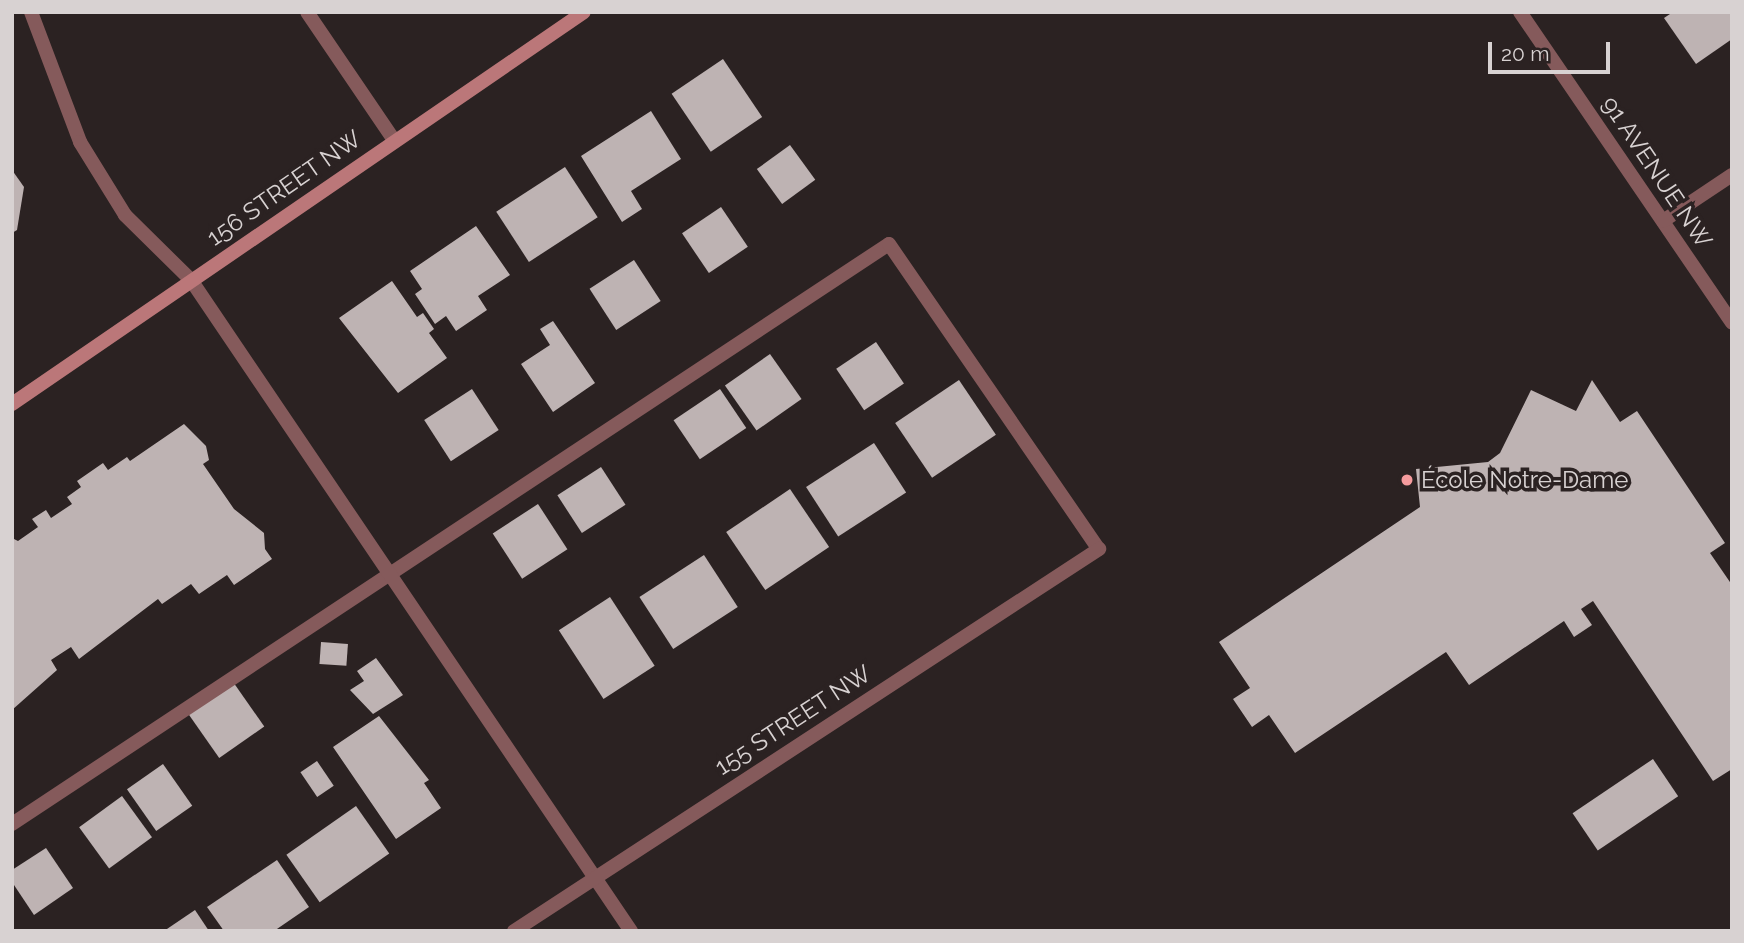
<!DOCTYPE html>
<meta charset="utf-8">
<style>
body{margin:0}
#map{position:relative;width:1744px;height:943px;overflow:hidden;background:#2b2222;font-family:Raleway,sans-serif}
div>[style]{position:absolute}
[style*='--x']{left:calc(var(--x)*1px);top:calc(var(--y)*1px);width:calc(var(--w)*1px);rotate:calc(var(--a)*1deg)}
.building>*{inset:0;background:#beb3b3;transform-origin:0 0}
.lane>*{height:14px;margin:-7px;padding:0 7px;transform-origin:7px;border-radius:7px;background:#855a5b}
.street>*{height:14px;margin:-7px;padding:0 7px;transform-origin:7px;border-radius:7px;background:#855a5b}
.secondary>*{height:14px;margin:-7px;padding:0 7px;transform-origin:7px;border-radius:7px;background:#bb7779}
.dots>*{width:19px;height:19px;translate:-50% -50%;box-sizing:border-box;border:4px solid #2b2222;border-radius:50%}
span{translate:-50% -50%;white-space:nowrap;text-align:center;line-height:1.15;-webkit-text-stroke:7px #2b2222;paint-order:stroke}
.street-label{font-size:24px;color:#d8d2d2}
.poi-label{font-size:24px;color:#d8d2d2}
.left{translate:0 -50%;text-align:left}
.frame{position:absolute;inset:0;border:14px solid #d8d2d2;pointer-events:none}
.scale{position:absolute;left:1488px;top:42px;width:122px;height:32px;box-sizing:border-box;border:4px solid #d8d2d2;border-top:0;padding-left:9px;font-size:21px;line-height:24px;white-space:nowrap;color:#d8d2d2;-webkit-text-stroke:5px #2b2222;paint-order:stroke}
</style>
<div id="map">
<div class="building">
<i style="clip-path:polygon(1673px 12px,1732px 12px,1732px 39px,1696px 64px,1664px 18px)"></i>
<i style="left:723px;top:59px;width:70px;height:62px;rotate:56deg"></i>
<i style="clip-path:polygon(651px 111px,681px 159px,631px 191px,642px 209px,622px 222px,581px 156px)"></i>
<i style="left:790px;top:145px;width:43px;height:41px;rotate:54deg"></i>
<i style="left:565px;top:167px;width:60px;height:82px;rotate:57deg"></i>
<i style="clip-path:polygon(12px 170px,24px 187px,17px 230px,12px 233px)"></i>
<i style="left:721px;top:207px;width:48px;height:47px;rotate:56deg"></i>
<i style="clip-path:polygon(476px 226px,510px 275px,478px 296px,487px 310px,456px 331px,446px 316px,435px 324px,415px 294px,422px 289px,410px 271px)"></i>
<i style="left:634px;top:260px;width:49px;height:53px;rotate:57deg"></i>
<i style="clip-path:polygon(392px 281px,417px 317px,423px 313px,434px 329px,429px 333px,447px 358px,398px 393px,339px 318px)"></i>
<i style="clip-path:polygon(553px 321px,595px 383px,553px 412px,521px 364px,550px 345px,540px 329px)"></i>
<i style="left:876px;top:342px;width:50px;height:48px;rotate:56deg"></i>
<i style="left:770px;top:354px;width:55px;height:55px;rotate:55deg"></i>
<i style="left:959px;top:380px;width:66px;height:77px;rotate:56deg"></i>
<i style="clip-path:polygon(1592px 380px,1620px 422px,1637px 411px,1725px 543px,1710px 553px,1732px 585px,1732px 769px,1713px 781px,1593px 601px,1581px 609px,1592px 625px,1574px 637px,1564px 621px,1469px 685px,1446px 652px,1295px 753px,1269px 715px,1252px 727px,1233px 699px,1250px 688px,1219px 642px,1420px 507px,1416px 469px,1488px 462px,1500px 453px,1531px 390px,1576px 411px)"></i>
<i style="left:472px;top:389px;width:49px;height:57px;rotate:57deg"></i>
<i style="left:720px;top:389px;width:47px;height:56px;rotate:56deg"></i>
<i style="clip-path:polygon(184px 424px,206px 446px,209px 460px,203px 464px,234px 509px,264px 533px,265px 549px,272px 559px,234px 585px,227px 575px,199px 594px,191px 584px,162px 604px,158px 599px,79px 659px,71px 647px,51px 660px,57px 670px,12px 710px,12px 538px,18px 541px,38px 527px,32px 519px,46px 510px,51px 518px,72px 504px,67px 497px,81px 487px,77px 481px,103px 463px,108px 470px,127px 457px,130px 461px)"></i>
<i style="left:874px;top:443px;width:59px;height:81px;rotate:57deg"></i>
<i style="left:601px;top:467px;width:45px;height:52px;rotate:57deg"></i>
<i style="left:790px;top:489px;width:70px;height:77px;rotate:56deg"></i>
<i style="left:538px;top:504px;width:54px;height:54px;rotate:57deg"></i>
<i style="left:704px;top:555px;width:62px;height:77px;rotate:57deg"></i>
<i style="left:610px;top:597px;width:82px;height:61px;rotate:57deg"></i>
<i style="left:321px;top:642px;width:27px;height:22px;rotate:4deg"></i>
<i style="clip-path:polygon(376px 658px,403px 695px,373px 714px,350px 690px,364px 681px,357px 671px)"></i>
<i style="left:231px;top:679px;width:58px;height:55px;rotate:55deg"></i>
<i style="clip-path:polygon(379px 716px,429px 780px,424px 783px,441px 808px,396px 839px,333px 747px)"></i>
<i style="left:1653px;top:759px;width:45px;height:97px;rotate:56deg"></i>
<i style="left:317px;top:761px;width:30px;height:20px;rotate:56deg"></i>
<i style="left:163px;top:764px;width:51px;height:44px;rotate:55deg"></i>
<i style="left:122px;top:796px;width:51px;height:53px;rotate:54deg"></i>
<i style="left:356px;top:806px;width:58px;height:85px;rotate:55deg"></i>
<i style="clip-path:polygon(46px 848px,73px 888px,34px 915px,12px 882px,12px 870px)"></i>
<i style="clip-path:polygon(277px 860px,309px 907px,274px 931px,224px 931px,207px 907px)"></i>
<i style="clip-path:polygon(195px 910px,209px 931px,164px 931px)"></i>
</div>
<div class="lane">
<i style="--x:307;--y:12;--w:155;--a:55.8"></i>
<i style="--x:12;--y:824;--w:1051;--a:-33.48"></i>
<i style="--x:889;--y:244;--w:370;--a:55.5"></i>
</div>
<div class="street">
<i style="--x:31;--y:12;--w:139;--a:69.3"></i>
<i style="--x:80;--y:142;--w:86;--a:58.3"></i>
<i style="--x:125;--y:215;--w:93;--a:44.6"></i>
<i style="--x:191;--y:280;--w:786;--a:55.95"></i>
<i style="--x:1520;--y:12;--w:376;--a:55.7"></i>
<i style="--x:1663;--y:221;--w:83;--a:-33.7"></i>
<i style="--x:514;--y:931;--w:699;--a:-33.14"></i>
</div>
<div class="secondary">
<i style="--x:12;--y:404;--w:693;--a:-34.42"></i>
</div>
<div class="dots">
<i style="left:1407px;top:480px;background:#f59b9d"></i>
</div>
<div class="street-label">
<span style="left:1657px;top:172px;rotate:56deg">91 AVENUE NW</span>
<span style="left:284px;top:188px;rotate:-35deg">156 STREET NW</span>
<span style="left:793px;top:720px;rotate:-33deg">155 STREET NW</span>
</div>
<div class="poi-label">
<span class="left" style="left:1421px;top:480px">École Notre-Dame</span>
</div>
<div class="frame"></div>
<div class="scale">20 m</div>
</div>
